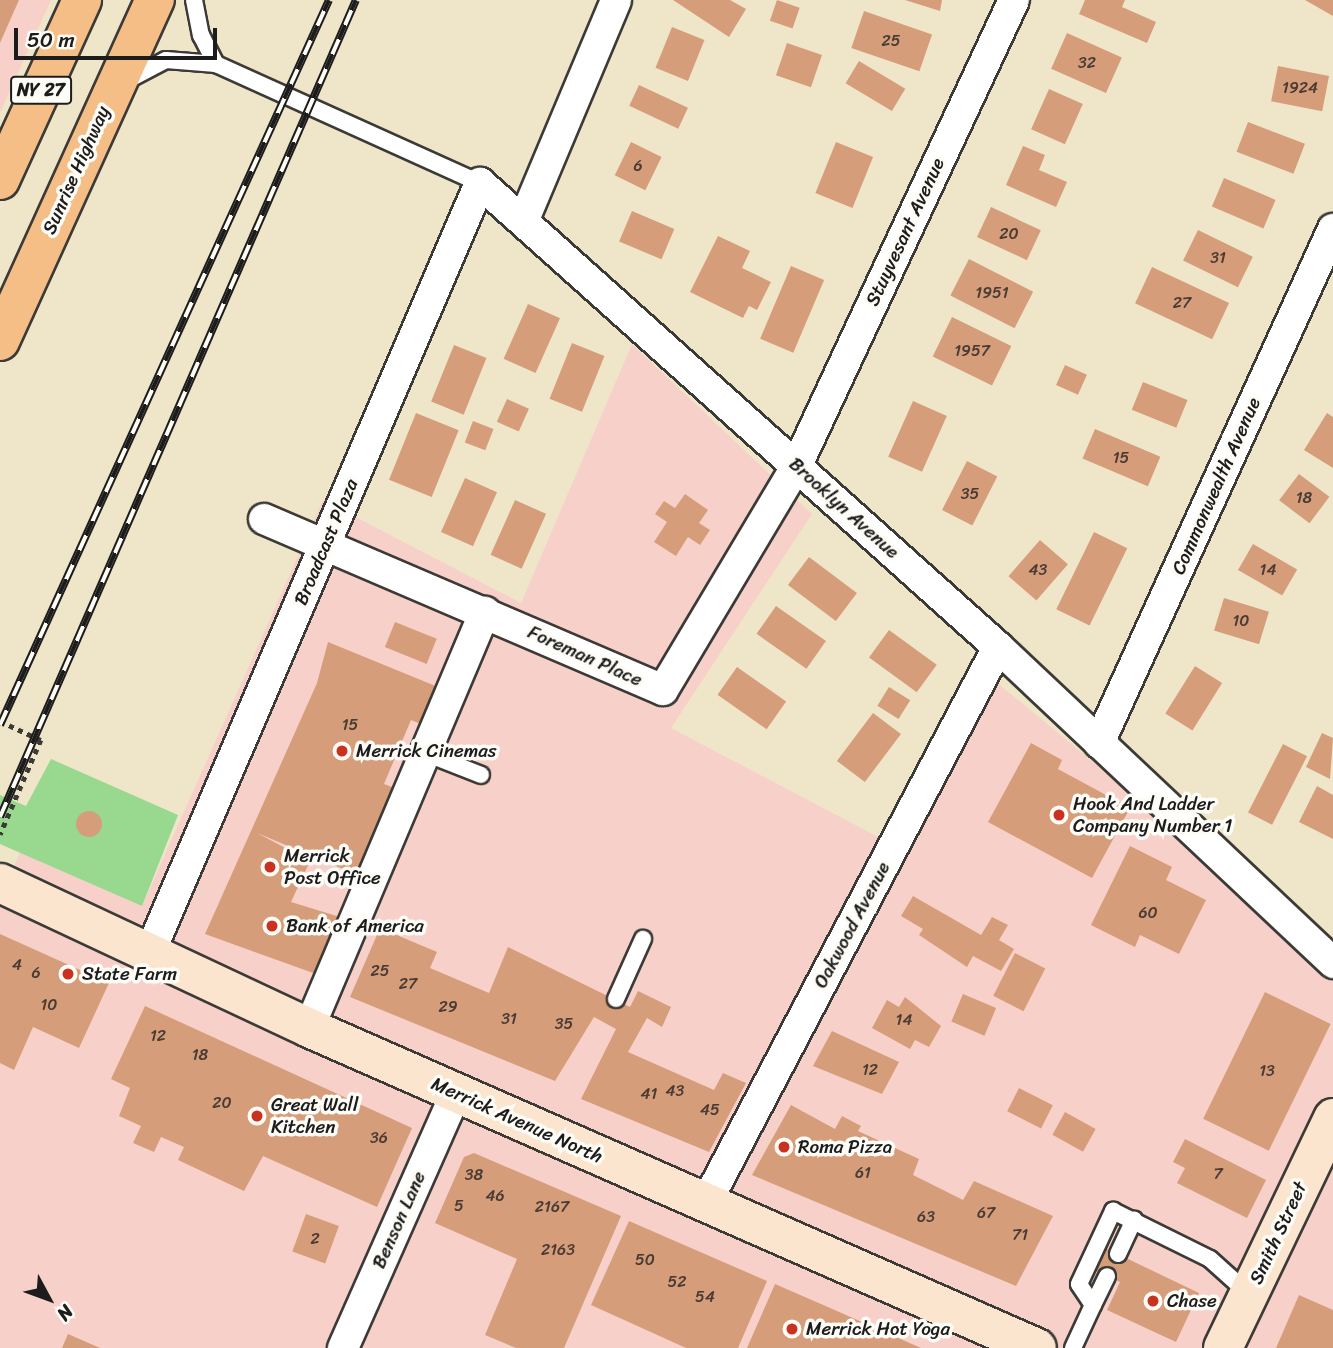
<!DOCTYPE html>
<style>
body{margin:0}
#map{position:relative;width:1333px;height:1348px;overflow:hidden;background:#efe6c9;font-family:Sriracha,sans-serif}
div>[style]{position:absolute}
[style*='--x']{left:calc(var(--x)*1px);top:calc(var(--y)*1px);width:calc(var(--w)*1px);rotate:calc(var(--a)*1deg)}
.built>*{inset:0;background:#f7d1c9}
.green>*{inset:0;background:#98d88f}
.building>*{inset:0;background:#d69d7a;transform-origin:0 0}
.round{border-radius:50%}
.path>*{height:4.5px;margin-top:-2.25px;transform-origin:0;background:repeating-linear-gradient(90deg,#3c3a36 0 5px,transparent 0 10px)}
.roads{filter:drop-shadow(2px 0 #3c3a36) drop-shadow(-2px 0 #3c3a36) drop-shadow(0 2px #3c3a36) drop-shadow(0 -2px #3c3a36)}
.lane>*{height:16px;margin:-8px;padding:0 8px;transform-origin:8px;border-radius:8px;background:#fff}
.street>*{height:30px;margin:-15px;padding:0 15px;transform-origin:15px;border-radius:15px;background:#fff}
.secondary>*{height:38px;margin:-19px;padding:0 19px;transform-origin:19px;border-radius:19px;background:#fbe5cf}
.highway>*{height:38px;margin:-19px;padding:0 19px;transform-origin:19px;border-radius:19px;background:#f6be87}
.rail>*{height:8px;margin-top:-4px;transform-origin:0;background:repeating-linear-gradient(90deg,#fdfcf7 0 16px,#1c1c1c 0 32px);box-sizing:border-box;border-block:2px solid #1c1c1c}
.dots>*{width:19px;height:19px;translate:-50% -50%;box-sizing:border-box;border:4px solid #fdfcf7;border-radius:50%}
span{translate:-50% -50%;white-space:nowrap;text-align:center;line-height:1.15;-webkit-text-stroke:7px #fdfcf7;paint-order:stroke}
.number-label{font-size:16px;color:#4a3c34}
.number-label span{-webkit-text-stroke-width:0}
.shield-label span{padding:2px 5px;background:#fdfcf7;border:2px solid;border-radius:5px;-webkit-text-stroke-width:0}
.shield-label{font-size:18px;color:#1c1c1c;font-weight:700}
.street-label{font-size:19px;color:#1c1c1c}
.poi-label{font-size:19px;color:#1c1c1c}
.left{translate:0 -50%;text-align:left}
.north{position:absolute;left:14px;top:1264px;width:70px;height:70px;-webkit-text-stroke:5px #fdfcf7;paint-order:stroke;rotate:131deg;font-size:19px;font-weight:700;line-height:28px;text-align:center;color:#1c1c1c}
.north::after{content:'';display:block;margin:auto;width:24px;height:32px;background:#1c1c1c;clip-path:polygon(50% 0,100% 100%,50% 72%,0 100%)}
.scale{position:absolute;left:14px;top:28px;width:203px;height:32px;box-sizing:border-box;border:4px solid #1c1c1c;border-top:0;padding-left:9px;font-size:21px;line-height:24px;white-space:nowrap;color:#1c1c1c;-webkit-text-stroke:5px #fdfcf7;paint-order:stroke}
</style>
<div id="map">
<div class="built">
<i style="clip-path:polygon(0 0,51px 0,0 113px)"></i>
<i style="clip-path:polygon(632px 344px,812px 514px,671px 728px,884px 840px,973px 663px,1333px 959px,1333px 1348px,0 1348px,0 899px,20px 852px,142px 906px,323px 500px,521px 603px)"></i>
</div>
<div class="green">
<i style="clip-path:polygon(51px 759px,178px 815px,142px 906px,0 844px,0 795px,26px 806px)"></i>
</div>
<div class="building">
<i style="clip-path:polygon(0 0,19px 0,0 43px)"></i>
<i style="clip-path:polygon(673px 0,730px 0,746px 9px,729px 37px)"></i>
<i style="left:777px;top:0;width:24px;height:22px;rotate:19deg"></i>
<i style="clip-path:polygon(905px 0,942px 0,940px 11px)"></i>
<i style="clip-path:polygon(1085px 0,1125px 0,1122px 7px,1156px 22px,1147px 43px,1079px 14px)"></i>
<i style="clip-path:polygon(1305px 0,1333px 0,1333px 16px)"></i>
<i style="left:864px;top:11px;width:72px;height:39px;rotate:19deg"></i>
<i style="left:672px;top:27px;width:35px;height:44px;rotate:22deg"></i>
<i style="left:1067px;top:33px;width:60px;height:39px;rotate:24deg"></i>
<i style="left:787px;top:43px;width:37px;height:34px;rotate:19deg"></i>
<i style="left:859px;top:61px;width:54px;height:26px;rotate:31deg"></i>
<i style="left:1278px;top:66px;width:52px;height:36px;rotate:11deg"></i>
<i style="left:639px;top:85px;width:54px;height:23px;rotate:25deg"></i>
<i style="left:1049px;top:89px;width:37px;height:44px;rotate:24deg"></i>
<i style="left:1248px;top:122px;width:61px;height:32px;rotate:21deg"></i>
<i style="left:631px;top:142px;width:34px;height:37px;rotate:26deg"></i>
<i style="left:836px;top:142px;width:40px;height:55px;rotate:22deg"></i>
<i style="clip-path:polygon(1023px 146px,1045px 155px,1039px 170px,1067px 182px,1056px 207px,1006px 185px)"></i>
<i style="left:1224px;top:178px;width:56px;height:31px;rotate:23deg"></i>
<i style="left:991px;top:207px;width:55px;height:33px;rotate:25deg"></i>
<i style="left:632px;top:211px;width:46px;height:33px;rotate:23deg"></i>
<i style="left:1198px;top:230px;width:61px;height:34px;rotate:26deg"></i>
<i style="clip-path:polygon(718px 236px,750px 251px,742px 268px,771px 282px,757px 310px,749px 306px,743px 318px,690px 292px)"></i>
<i style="left:969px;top:259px;width:72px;height:41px;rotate:27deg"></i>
<i style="left:791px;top:266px;width:36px;height:79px;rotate:23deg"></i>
<i style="left:1152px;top:267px;width:85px;height:40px;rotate:25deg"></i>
<i style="left:528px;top:304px;width:35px;height:60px;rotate:24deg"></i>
<i style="left:952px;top:317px;width:66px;height:44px;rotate:26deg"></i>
<i style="left:572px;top:343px;width:35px;height:60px;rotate:22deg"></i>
<i style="left:454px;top:345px;width:35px;height:61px;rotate:22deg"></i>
<i style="left:1065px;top:365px;width:24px;height:22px;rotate:24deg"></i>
<i style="left:1143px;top:382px;width:48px;height:30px;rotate:22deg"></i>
<i style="left:507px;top:399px;width:24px;height:25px;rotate:24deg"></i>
<i style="left:913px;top:401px;width:37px;height:61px;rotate:24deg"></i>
<i style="left:416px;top:413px;width:46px;height:72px;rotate:22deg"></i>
<i style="clip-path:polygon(1327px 413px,1333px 417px,1333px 468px,1304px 450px)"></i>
<i style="left:473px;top:421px;width:22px;height:23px;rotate:21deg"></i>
<i style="left:1095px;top:429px;width:71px;height:32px;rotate:23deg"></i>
<i style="left:967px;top:461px;width:34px;height:55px;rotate:27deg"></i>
<i style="left:1299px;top:474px;width:38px;height:33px;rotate:37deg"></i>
<i style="left:465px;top:478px;width:35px;height:59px;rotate:24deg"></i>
<i style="clip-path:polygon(685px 494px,708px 510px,699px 523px,710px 530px,700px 545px,688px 537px,676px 556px,654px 542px,667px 522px,655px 514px,664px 501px,675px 508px)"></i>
<i style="left:515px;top:500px;width:34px;height:60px;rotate:24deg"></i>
<i style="left:1094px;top:532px;width:37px;height:86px;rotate:26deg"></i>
<i style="left:1040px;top:540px;width:37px;height:48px;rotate:41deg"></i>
<i style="left:1253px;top:544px;width:51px;height:30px;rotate:30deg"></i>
<i style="left:809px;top:557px;width:60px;height:35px;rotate:37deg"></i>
<i style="left:1224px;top:598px;width:47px;height:34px;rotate:17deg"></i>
<i style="left:776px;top:606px;width:61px;height:34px;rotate:35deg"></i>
<i style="left:395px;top:622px;width:45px;height:27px;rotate:22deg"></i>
<i style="left:889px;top:630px;width:59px;height:34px;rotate:36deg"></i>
<i style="clip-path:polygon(328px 642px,438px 687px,423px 725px,411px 720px,384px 784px,395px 788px,360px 876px,257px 833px,310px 861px,291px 902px,340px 917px,316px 974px,205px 934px,317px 683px)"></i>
<i style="left:1195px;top:666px;width:32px;height:56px;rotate:32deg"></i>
<i style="left:737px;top:667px;width:60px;height:34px;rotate:35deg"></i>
<i style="left:889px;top:687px;width:25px;height:22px;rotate:32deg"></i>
<i style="left:873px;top:713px;width:35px;height:60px;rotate:37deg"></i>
<i style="clip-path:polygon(1322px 733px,1333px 738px,1330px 779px,1306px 767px)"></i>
<i style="clip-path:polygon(1031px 743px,1062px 760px,1058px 769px,1130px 808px,1092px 878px,988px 822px)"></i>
<i style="left:1283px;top:744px;width:27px;height:77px;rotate:27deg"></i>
<i style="clip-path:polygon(1317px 786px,1333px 795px,1333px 839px,1299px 822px)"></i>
<i class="round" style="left:76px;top:811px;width:26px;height:26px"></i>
<i style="clip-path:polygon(1130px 846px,1172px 867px,1166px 880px,1206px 900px,1179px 954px,1140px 935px,1135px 947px,1091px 925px)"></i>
<i style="clip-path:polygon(913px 896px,981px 935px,992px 917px,1008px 925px,999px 940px,1014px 949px,1001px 971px,973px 956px,967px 967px,919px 935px,923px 929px,901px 916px)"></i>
<i style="clip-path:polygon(380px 928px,437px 952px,430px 968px,489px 993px,508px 947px,630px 1007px,638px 991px,671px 1007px,662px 1027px,647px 1018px,628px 1052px,714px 1090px,723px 1073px,746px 1083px,709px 1152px,581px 1099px,616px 1029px,594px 1017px,555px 1081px,350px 997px)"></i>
<i style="clip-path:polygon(0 934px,109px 983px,79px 1048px,33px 1027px,14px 1070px,0 1063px)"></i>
<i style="left:1015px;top:953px;width:34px;height:48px;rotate:27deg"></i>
<i style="left:1265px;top:992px;width:73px;height:141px;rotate:26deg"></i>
<i style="left:963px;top:994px;width:36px;height:30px;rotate:23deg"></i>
<i style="clip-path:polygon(905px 997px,941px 1026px,929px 1047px,915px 1040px,910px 1049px,872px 1028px,887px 1000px,899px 1007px)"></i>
<i style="clip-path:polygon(145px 1006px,412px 1128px,377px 1207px,263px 1156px,244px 1191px,178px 1160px,184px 1147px,161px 1137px,154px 1152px,133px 1143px,141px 1126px,119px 1116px,130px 1088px,111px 1079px)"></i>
<i style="clip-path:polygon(832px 1031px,899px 1062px,882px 1094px,813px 1066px)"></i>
<i style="left:1019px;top:1088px;width:38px;height:26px;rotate:27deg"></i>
<i style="clip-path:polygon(791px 1105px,835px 1129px,842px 1116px,861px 1126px,858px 1131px,919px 1159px,913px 1175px,963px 1200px,974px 1181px,1053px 1216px,1016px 1286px,752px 1175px)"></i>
<i style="left:1065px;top:1112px;width:35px;height:26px;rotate:29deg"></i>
<i style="clip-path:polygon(1185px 1139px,1266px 1180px,1247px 1218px,1177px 1183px,1185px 1168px,1173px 1162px)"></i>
<i style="clip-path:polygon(474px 1153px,621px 1216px,564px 1348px,516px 1348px,485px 1335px,517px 1259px,435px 1223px,464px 1157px)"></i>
<i style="left:306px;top:1214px;width:35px;height:40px;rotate:20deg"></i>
<i style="clip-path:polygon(629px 1221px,767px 1281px,738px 1348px,686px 1348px,591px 1305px)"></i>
<i style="clip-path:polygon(1103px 1247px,1199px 1293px,1176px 1342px,1107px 1310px,1120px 1282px,1092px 1269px)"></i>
<i style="clip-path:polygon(775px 1284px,837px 1311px,921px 1348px,747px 1348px)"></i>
<i style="clip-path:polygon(1299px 1295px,1333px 1310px,1333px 1348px,1276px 1348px)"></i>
<i style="clip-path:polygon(68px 1334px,100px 1348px,62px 1348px)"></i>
</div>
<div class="path">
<i style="--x:0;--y:721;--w:45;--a:24.9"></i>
<i style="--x:41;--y:740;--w:103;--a:113.3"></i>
</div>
<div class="roads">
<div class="lane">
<i style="--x:194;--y:0;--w:36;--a:79"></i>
<i style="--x:201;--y:35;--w:33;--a:63"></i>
<i style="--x:128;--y:80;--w:43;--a:-27.8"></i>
<i style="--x:166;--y:60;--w:50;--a:4.6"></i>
<i style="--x:216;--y:64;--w:290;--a:24.3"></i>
<i style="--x:425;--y:753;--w:60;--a:21.4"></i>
<i style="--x:616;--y:999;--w:66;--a:-65.8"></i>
<i style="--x:1118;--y:1254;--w:38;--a:-65"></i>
<i style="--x:1093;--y:1305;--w:32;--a:-64"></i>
<i style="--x:1073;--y:1348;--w:47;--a:-65.1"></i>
<i style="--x:1093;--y:1305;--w:25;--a:-124"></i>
<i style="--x:1079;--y:1284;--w:81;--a:-65"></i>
<i style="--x:1113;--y:1211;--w:108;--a:26.3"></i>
<i style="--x:1210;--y:1259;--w:52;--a:41.9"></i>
</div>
<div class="street">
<i style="--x:525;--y:217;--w:235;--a:-67.2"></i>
<i style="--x:264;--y:519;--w:434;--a:23.2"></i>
<i style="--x:663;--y:690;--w:262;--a:-59.2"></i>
<i style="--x:797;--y:465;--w:513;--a:-64.98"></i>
<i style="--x:1099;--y:743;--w:565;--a:-65.52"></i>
<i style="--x:150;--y:952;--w:837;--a:-66.77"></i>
<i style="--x:480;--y:183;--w:695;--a:41.85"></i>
<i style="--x:998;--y:647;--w:461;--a:43.3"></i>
<i style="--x:309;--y:1028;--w:452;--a:-67.1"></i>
<i style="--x:706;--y:1203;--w:628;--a:-62.29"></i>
<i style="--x:343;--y:1348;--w:279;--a:-66.1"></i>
</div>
<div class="secondary">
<i style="--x:0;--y:883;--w:341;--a:25.1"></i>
<i style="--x:309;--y:1028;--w:795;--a:23.73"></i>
<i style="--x:1223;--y:1348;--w:255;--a:-64.4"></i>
</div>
<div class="highway">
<i style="--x:0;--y:180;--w:198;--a:-65.5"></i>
<i style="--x:0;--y:341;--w:375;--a:-65.6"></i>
</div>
</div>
<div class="rail">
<i style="--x:0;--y:725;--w:796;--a:-65.59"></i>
<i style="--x:0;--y:817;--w:891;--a:-66.46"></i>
</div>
<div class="dots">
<i style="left:342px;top:751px;background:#c8321e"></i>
<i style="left:1059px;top:815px;background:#c8321e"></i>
<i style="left:270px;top:867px;background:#c8321e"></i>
<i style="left:272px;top:926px;background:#c8321e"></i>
<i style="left:68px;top:974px;background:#c8321e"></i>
<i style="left:257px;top:1116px;background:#c8321e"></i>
<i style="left:784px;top:1147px;background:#c8321e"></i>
<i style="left:1153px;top:1301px;background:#c8321e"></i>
<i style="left:792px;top:1329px;background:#c8321e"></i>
</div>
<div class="number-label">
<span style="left:891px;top:41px">25</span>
<span style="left:1087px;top:63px">32</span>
<span style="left:1300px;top:88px">1924</span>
<span style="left:638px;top:166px">6</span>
<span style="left:1009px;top:234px">20</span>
<span style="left:1218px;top:258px">31</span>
<span style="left:992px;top:293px">1951</span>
<span style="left:1182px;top:303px">27</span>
<span style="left:972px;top:351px">1957</span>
<span style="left:1121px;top:458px">15</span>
<span style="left:970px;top:494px">35</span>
<span style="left:1304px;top:498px">18</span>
<span style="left:1038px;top:570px">43</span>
<span style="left:1268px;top:570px">14</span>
<span style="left:1241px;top:621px">10</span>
<span style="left:350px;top:725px">15</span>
<span style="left:1148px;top:913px">60</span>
<span style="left:17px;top:965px">4</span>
<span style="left:380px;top:971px">25</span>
<span style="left:36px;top:973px">6</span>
<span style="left:408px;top:984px">27</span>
<span style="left:49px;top:1005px">10</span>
<span style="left:448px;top:1007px">29</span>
<span style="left:509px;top:1019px">31</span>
<span style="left:904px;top:1020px">14</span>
<span style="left:564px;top:1024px">35</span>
<span style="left:158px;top:1036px">12</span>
<span style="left:200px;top:1055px">18</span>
<span style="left:870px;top:1070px">12</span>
<span style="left:1267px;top:1071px">13</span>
<span style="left:675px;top:1091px">43</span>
<span style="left:649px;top:1094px">41</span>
<span style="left:222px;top:1103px">20</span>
<span style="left:710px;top:1110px">45</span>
<span style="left:379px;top:1138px">36</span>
<span style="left:863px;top:1173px">61</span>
<span style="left:1218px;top:1174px">7</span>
<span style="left:474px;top:1175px">38</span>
<span style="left:495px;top:1196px">46</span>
<span style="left:459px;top:1206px">5</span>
<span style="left:552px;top:1207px">2167</span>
<span style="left:986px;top:1213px">67</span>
<span style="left:926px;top:1217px">63</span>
<span style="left:1020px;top:1235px">71</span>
<span style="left:315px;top:1239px">2</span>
<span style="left:558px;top:1250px">2163</span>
<span style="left:645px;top:1260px">50</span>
<span style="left:677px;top:1282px">52</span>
<span style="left:705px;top:1297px">54</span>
</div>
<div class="shield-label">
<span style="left:41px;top:90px">NY 27</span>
</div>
<div class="street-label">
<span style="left:76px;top:170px;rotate:-66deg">Sunrise Highway</span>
<span style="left:905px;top:232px;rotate:-65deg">Stuyvesant Avenue</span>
<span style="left:1216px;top:486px;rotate:-66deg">Commonwealth Avenue</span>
<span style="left:844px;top:508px;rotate:42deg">Brooklyn Avenue</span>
<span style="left:326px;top:542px;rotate:-67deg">Broadcast Plaza</span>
<span style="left:585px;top:656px;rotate:24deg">Foreman Place</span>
<span style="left:852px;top:925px;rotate:-62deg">Oakwood Avenue</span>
<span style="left:517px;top:1120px;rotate:24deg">Merrick Avenue North</span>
<span style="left:399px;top:1220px;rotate:-66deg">Benson Lane</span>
<span style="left:1278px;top:1233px;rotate:-65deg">Smith Street</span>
</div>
<div class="poi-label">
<span class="left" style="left:356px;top:751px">Merrick Cinemas</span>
<span class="left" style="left:1073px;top:815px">Hook And Ladder<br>Company Number 1</span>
<span class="left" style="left:284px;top:867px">Merrick<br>Post Office</span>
<span class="left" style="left:286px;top:926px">Bank of America</span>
<span class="left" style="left:82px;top:974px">State Farm</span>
<span class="left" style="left:271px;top:1116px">Great Wall<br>Kitchen</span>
<span class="left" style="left:798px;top:1147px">Roma Pizza</span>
<span class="left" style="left:1167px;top:1301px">Chase</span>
<span class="left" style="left:806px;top:1329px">Merrick Hot Yoga</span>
</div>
<div class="north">N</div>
<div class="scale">50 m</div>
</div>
